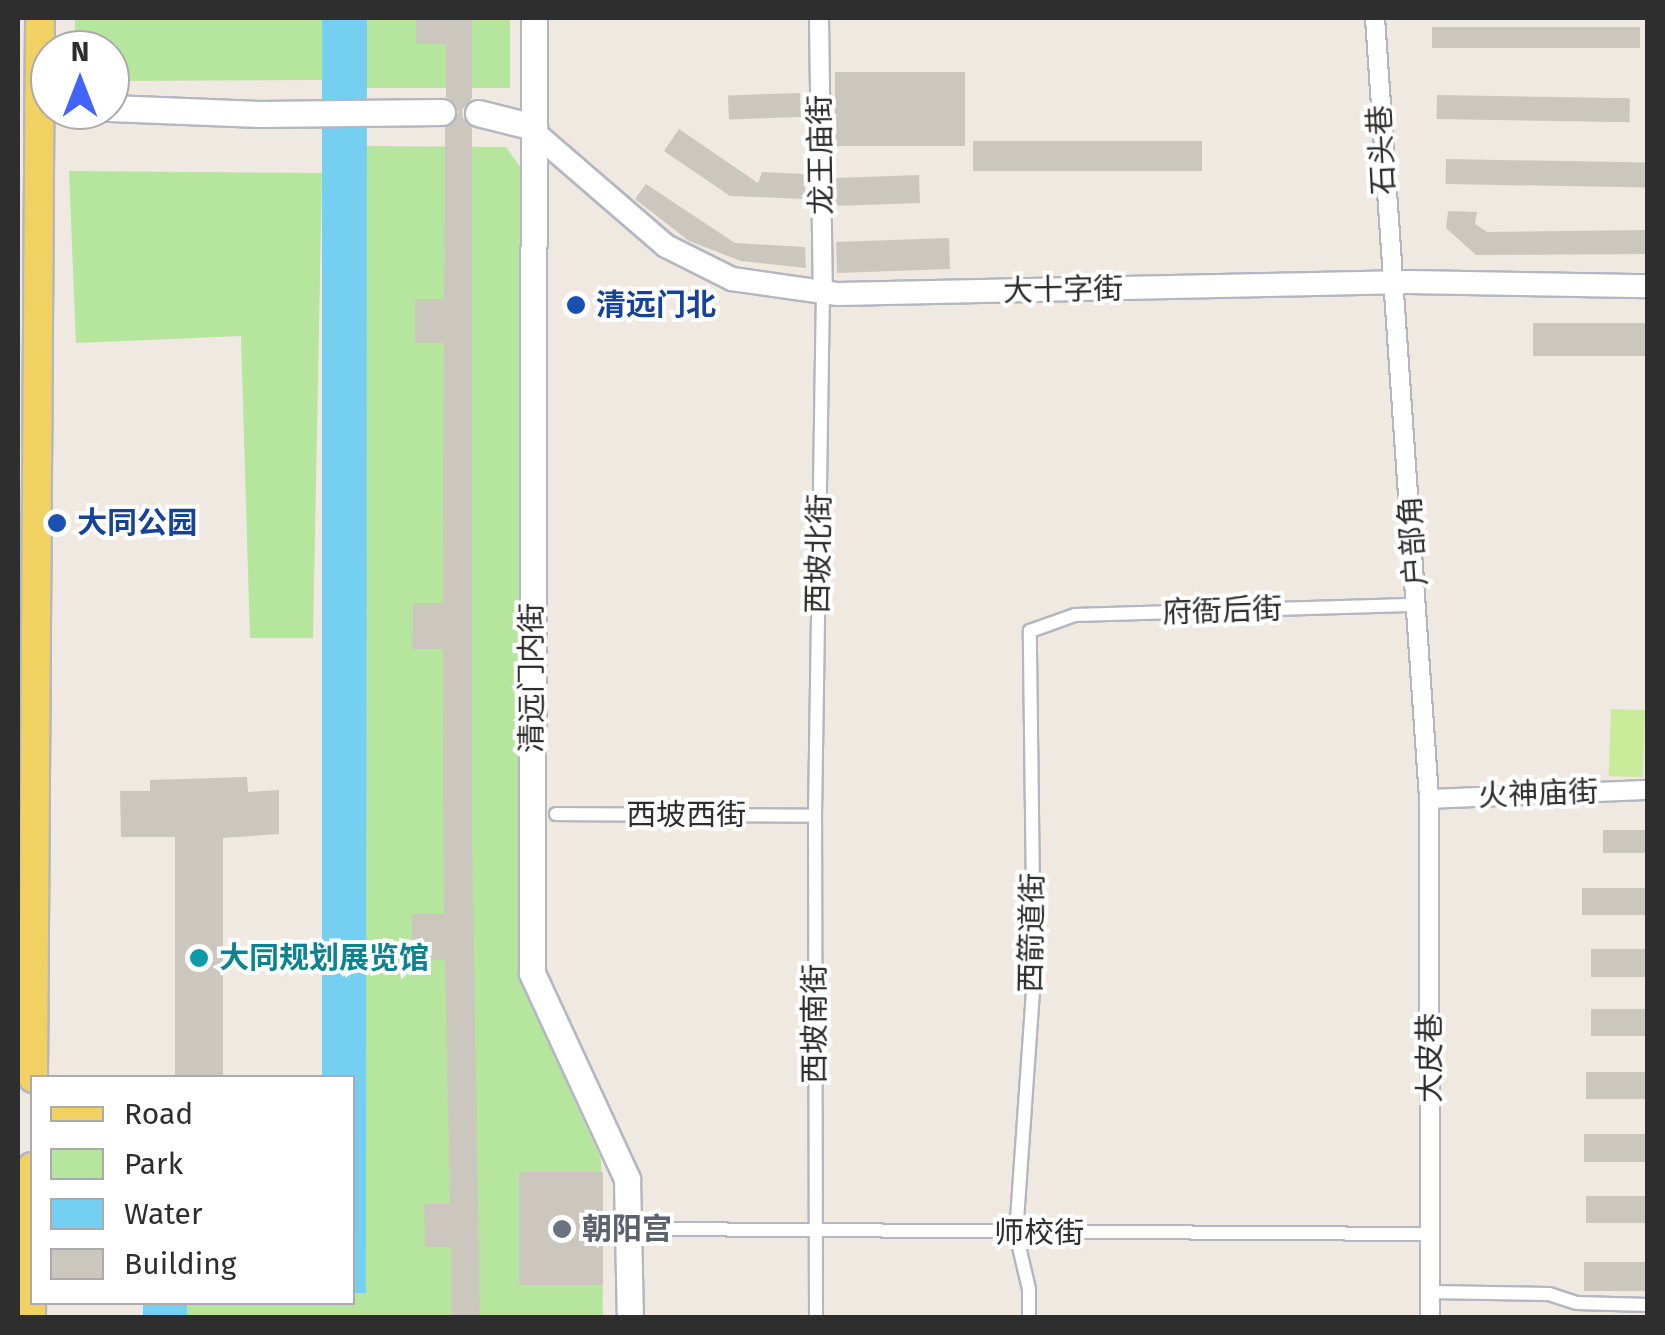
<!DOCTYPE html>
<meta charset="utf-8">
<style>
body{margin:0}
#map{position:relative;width:1665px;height:1335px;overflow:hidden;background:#efe9e1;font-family:"Fira Sans","Noto Sans SC",sans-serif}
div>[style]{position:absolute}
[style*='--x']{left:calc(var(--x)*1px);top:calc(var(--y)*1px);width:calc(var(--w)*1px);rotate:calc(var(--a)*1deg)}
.green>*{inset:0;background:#b6e59e;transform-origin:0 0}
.pitch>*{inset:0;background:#c9ec9a;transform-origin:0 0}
.water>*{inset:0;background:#75cff0;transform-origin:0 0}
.building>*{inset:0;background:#cbc7bf;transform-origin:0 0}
.roads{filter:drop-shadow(2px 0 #b4b7c1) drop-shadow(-2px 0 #b4b7c1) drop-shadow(0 2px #b4b7c1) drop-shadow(0 -2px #b4b7c1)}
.pedestrian>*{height:12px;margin:-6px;padding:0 6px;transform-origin:6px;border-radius:6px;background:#fff}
.minor>*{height:18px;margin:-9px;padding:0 9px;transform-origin:9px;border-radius:9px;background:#fff}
.tertiary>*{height:22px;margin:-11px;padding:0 11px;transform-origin:11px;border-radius:11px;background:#fff}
.secondary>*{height:25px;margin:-12.5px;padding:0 12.5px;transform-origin:12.5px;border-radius:12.5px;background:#fff}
.primary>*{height:28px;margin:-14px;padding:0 14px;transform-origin:14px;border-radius:14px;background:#f2d163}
.dots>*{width:28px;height:28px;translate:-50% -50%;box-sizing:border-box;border:5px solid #fff;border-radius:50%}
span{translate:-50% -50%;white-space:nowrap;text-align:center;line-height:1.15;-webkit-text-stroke:8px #fff;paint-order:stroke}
.street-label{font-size:30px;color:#2e2e2e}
.transit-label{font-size:30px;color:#164399;font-weight:700}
.left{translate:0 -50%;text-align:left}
.culture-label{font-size:30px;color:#0d838f;font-weight:700}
.worship-label{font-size:30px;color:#5b616d;font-weight:700}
.frame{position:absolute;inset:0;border:20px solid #2e2e2e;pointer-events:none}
.legend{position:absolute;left:30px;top:1075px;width:325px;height:230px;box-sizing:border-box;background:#fff;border:2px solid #ababab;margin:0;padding:12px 18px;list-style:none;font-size:30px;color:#2e2e2e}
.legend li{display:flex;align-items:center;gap:20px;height:50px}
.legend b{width:50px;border:2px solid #ababab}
.north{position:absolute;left:30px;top:30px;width:100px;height:100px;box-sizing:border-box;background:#fff;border:2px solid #ababab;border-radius:50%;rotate:0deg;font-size:28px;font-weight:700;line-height:40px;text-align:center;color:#2e2e2e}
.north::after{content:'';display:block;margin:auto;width:35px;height:45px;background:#4264fb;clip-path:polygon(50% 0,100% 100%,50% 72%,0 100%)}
</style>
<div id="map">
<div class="green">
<i style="clip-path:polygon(75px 18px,322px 18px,322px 80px,110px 81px,110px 50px,75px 50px)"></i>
<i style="left:365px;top:18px;width:145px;height:70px"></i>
<i style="clip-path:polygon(365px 146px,506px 147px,523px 171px,521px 982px,601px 1159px,603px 1317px,187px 1318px,187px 1303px,352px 1302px,353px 1293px,366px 1292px)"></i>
<i style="clip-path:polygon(69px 171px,322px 173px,313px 638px,250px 638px,241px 336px,76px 343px)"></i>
</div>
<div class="pitch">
<i style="left:1611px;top:709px;width:34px;height:67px;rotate:2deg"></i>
</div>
<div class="water">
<i style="clip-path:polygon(322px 18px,367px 18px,366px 1293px,353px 1293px,352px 1078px,322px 1077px)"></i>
<i style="left:143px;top:1303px;width:44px;height:14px"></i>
</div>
<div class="building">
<i style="clip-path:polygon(416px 18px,472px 18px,472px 98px,462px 110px,463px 118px,472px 128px,472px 832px,480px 1318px,451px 1318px,451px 1247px,425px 1247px,424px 1204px,450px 1204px,445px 960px,412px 960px,412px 914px,444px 914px,443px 649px,412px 649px,413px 603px,443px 603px,444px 343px,415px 343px,415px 299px,444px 299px,445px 128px,458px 113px,455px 103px,446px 97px,446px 44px,416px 44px)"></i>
<i style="left:1640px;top:27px;width:21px;height:208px;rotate:90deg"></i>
<i style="left:965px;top:72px;width:74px;height:130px;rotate:90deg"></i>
<i style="left:800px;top:93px;width:24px;height:72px;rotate:88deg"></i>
<i style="left:1437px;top:95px;width:193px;height:24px;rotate:1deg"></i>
<i style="clip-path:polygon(679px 129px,758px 183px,762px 172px,804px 174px,806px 199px,730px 196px,664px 151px)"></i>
<i style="left:1202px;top:141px;width:30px;height:229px;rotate:90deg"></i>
<i style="left:1446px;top:159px;width:202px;height:25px;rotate:1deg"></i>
<i style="left:919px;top:175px;width:28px;height:84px;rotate:88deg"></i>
<i style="clip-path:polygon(646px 184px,735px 243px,805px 247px,806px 268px,741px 261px,689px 241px,635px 199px)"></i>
<i style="clip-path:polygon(1448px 211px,1477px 212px,1475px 224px,1487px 232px,1648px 230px,1648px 254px,1476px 255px,1446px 228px)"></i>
<i style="left:949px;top:238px;width:31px;height:113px;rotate:88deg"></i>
<i style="left:1533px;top:323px;width:115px;height:33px"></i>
<i style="clip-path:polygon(247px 777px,248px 792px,279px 790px,279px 834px,223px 838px,223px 1078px,175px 1078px,175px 837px,121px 837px,120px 791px,150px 791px,150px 780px)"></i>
<i style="left:1648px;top:830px;width:23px;height:45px;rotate:90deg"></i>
<i style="left:1648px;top:888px;width:27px;height:66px;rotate:90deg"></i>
<i style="left:1648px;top:949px;width:28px;height:57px;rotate:90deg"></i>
<i style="left:1648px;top:1009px;width:27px;height:57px;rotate:90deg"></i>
<i style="left:1648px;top:1072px;width:27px;height:62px;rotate:90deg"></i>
<i style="left:1648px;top:1134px;width:28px;height:64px;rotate:90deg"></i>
<i style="left:519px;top:1172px;width:84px;height:113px"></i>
<i style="left:1648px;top:1196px;width:27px;height:62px;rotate:90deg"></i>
<i style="left:1648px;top:1262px;width:29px;height:64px;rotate:90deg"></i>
</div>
<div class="roads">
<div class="pedestrian">
<i style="--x:556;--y:814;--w:259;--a:0.4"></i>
<i style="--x:648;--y:1229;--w:783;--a:0.37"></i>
<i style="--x:1431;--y:1292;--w:118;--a:1"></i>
<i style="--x:1549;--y:1294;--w:29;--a:18"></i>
<i style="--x:1577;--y:1303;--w:71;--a:1.6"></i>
<i style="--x:816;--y:1318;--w:502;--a:-90.11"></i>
<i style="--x:815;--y:816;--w:524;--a:-89.13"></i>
<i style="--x:1029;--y:1318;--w:29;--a:-90"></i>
<i style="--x:1029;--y:1289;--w:57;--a:-103.3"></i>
<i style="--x:1016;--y:1234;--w:258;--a:-86"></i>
<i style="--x:1034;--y:977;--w:346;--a:-90.7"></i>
<i style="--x:1030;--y:631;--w:48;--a:-19.6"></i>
<i style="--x:1075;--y:615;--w:342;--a:-1.7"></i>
</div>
<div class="minor">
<i style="--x:819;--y:18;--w:274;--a:89.2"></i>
<i style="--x:1375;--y:18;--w:783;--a:86.04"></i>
<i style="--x:1429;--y:799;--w:519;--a:89.89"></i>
<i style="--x:1429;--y:799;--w:219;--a:-2.4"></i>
</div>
<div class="tertiary">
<i style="--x:534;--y:127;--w:6;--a:81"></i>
<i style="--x:535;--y:133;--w:173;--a:40.8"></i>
<i style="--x:666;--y:246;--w:74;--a:26.6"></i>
<i style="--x:732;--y:279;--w:107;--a:8.1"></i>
<i style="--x:838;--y:294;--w:571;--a:-1.2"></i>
<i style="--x:1409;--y:282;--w:239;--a:1"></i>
</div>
<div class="secondary">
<i style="--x:534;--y:18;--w:955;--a:90.12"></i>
<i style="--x:532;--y:973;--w:227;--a:65.2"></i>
<i style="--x:627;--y:1179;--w:139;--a:88.8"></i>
<i style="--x:110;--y:108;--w:149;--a:2.3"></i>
<i style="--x:259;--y:114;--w:183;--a:-0.6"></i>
<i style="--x:478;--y:113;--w:58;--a:14"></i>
</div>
<div class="primary">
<i style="--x:33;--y:1078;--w:1060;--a:-89.62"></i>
<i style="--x:31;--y:1318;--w:151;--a:-89.6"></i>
</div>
</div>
<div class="dots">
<i style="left:576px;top:305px;background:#1a4fb4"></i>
<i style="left:57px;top:523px;background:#1a4fb4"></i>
<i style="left:199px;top:958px;background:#0f9aa8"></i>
<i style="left:562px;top:1229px;background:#6b7280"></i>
</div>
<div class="street-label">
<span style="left:1382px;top:150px;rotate:-93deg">石头巷</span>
<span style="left:821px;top:155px;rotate:-91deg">龙王庙街</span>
<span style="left:1063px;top:290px;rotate:-1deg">大十字街</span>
<span style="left:1413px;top:541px;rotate:-94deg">户部角</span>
<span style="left:819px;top:554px;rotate:-89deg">西坡北街</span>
<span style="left:1222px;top:611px;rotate:-2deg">府衙后街</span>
<span style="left:532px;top:678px;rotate:-90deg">清远门内街</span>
<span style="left:1538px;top:794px;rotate:-2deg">火神庙街</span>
<span style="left:686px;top:815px">西坡西街</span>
<span style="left:1032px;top:933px;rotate:-89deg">西箭道街</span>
<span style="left:815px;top:1024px;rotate:-90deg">西坡南街</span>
<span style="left:1430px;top:1058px;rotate:-90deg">大皮巷</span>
<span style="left:1039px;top:1233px">师校街</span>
</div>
<div class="transit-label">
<span class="left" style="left:596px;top:305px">清远门北</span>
<span class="left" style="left:77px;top:523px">大同公园</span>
</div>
<div class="culture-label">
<span class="left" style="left:219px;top:958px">大同规划展览馆</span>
</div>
<div class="worship-label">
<span class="left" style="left:582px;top:1229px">朝阳宫</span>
</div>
<div class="frame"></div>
<ul class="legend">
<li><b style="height:12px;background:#f2d163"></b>Road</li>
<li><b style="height:28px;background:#b6e59e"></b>Park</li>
<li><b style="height:28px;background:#75cff0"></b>Water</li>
<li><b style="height:28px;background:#cbc7bf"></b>Building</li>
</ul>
<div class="north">N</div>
</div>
